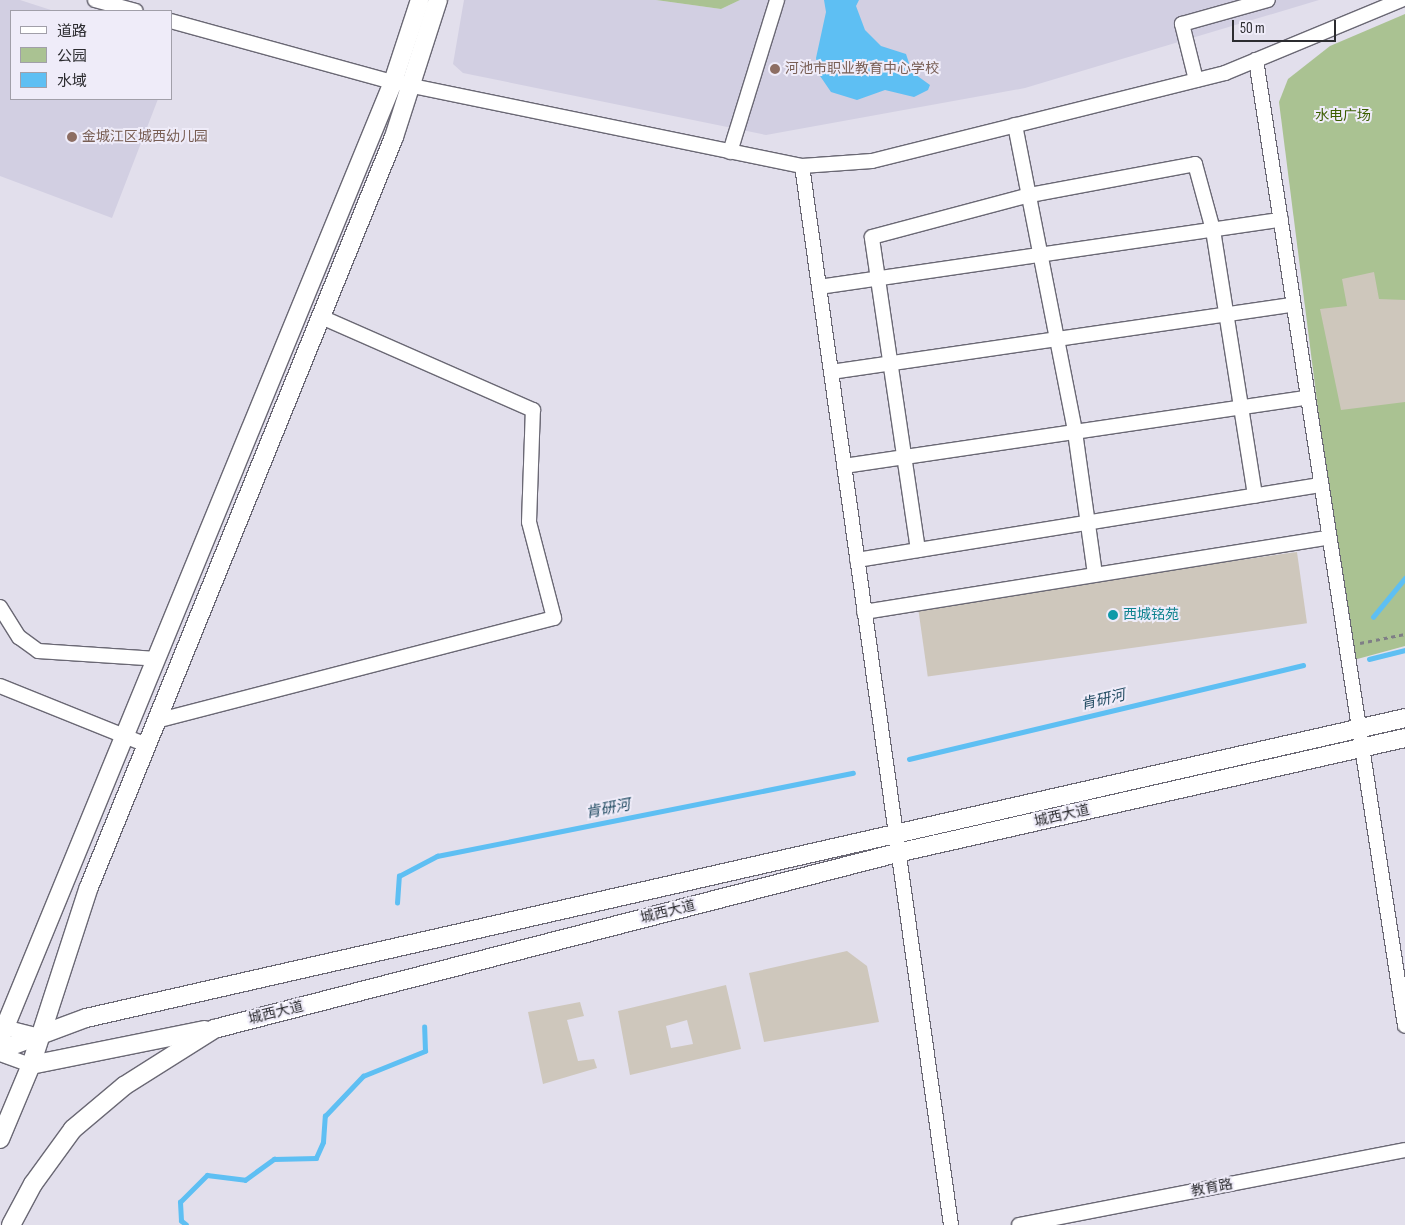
<!DOCTYPE html>
<meta charset="utf-8">
<style>
body{margin:0}
#map{position:relative;width:1405px;height:1225px;overflow:hidden;background:#e2dfec;font-family:"Sofia Sans Condensed","Noto Sans SC",sans-serif}
div>[style]{position:absolute}
[style*='--x']{left:calc(var(--x)*1px);top:calc(var(--y)*1px);width:calc(var(--w)*1px);rotate:calc(var(--a)*1deg)}
.built>*{inset:0;background:#d2cfe2}
.green>*{inset:0;background:#aac292}
.water>*{inset:0;background:#5ebff3}
.stream>*{height:4.5px;margin:-2.25px;padding:0 2.25px;transform-origin:2.25px;border-radius:2.25px;background:#5ebff3}
.building>*{inset:0;background:#cec7bc;transform-origin:0 0}
.path>*{height:2.5px;margin-top:-1.25px;transform-origin:0;background:repeating-linear-gradient(90deg,#7f7e86 0 4px,transparent 0 8px)}
.roads{filter:drop-shadow(1px 0 #6a6874) drop-shadow(-1px 0 #6a6874) drop-shadow(0 1px #6a6874) drop-shadow(0 -1px #6a6874)}
.minor>*{height:14px;margin:-7px;padding:0 7px;transform-origin:7px;border-radius:7px;background:#fff}
.major>*{height:18px;margin:-9px;padding:0 9px;transform-origin:9px;border-radius:9px;background:#fff}
.dots>*{width:14px;height:14px;translate:-50% -50%;box-sizing:border-box;border:2px solid #efecf9;border-radius:50%}
span{translate:-50% -50%;white-space:nowrap;text-align:center;line-height:1.15;-webkit-text-stroke:4px #efecf9;paint-order:stroke}
.education-label{font-size:14px;color:#785e54}
.left{translate:0 -50%;text-align:left}
.park-label{font-size:14px;color:#3b5d00}
.culture-label{font-size:14px;color:#0d838f}
.street-label{font-size:14px;color:#2c2c30}
.water-label{font-size:15px;color:#224b62;font-style:italic}
.legend{position:absolute;left:10px;top:10px;width:162px;height:90px;box-sizing:border-box;background:#efecf9;border:1px solid #a19fa9;margin:0;padding:6px 9px;list-style:none;font-size:15px;color:#2c2c30}
.legend li{display:flex;align-items:center;gap:10px;height:25px}
.legend b{width:25px;border:1px solid #a19fa9}
.scale{position:absolute;left:1232px;top:20px;width:104px;height:22px;box-sizing:border-box;border:2px solid #2c2c30;border-top:0;padding-left:6px;font-size:15px;line-height:18px;white-space:nowrap;color:#2c2c30;-webkit-text-stroke:4px #efecf9;paint-order:stroke}
</style>
<div id="map">
<div class="built">
<i style="clip-path:polygon(0 0,20px 0,54px 11px,11px 11px,11px 99px,158px 99px,112px 218px,0 176px)"></i>
<i style="clip-path:polygon(464px 0,656px 0,721px 9px,740px 0,1319px 0,1025px 88px,766px 135px,463px 73px,453px 64px)"></i>
</div>
<div class="green">
<i style="clip-path:polygon(656px 0,740px 0,721px 9px)"></i>
<i style="clip-path:polygon(1405px 14px,1405px 646px,1350px 661px,1279px 102px,1288px 79px,1330px 46px)"></i>
</div>
<div class="water">
<i style="clip-path:polygon(824px 0,859px 0,856px 6px,865px 30px,881px 46px,906px 54px,912px 72px,930px 85px,928px 90px,914px 97px,885px 90px,857px 100px,831px 92px,818px 73px,816px 58px,826px 12px)"></i>
</div>
<div class="stream">
<i style="--x:1373;--y:617;--w:50;--a:-50.6"></i>
<i style="--x:1369;--y:659;--w:37;--a:-14"></i>
<i style="--x:909;--y:759;--w:405;--a:-13.4"></i>
<i style="--x:397;--y:903;--w:27;--a:-86"></i>
<i style="--x:399;--y:876;--w:43;--a:-27.8"></i>
<i style="--x:437;--y:856;--w:424;--a:-11.3"></i>
<i style="--x:186;--y:1225;--w:6;--a:-141"></i>
<i style="--x:181;--y:1221;--w:19;--a:-93"></i>
<i style="--x:180;--y:1202;--w:38;--a:-45"></i>
<i style="--x:207;--y:1175;--w:38;--a:7"></i>
<i style="--x:245;--y:1180;--w:36;--a:-36"></i>
<i style="--x:274;--y:1159;--w:42;--a:-1.4"></i>
<i style="--x:316;--y:1158;--w:17;--a:-66"></i>
<i style="--x:323;--y:1142;--w:26;--a:-86"></i>
<i style="--x:325;--y:1116;--w:55;--a:-46.5"></i>
<i style="--x:363;--y:1076;--w:67;--a:-22"></i>
<i style="--x:425;--y:1051;--w:24;--a:-92"></i>
</div>
<div class="building">
<i style="clip-path:polygon(1374px 272px,1379px 299px,1405px 300px,1405px 402px,1341px 410px,1320px 309px,1347px 306px,1342px 279px)"></i>
<i style="left:1297px;top:552px;width:72px;height:383px;rotate:82deg"></i>
<i style="clip-path:polygon(847px 951px,867px 966px,879px 1022px,764px 1042px,749px 973px)"></i>
<i style="clip-path:polygon(evenodd,726px 985px,741px 1049px,630px 1075px,618px 1011px,726px 985px,687px 1020px,693px 1044px,671px 1048px,666px 1026px,687px 1020px)"></i>
<i style="clip-path:polygon(580px 1002px,584px 1016px,567px 1020px,578px 1061px,594px 1059px,597px 1068px,543px 1084px,528px 1012px)"></i>
</div>
<div class="path">
<i style="--x:1360;--y:643;--w:46;--a:-11.3"></i>
</div>
<div class="roads">
<div class="minor">
<i style="--x:95;--y:0;--w:42;--a:15"></i>
<i style="--x:171;--y:21;--w:230;--a:15.4"></i>
<i style="--x:393;--y:82;--w:418;--a:11.6"></i>
<i style="--x:802;--y:166;--w:70;--a:-4.1"></i>
<i style="--x:872;--y:161;--w:364;--a:-14"></i>
<i style="--x:1225;--y:73;--w:191;--a:-22.5"></i>
<i style="--x:1256;--y:60;--w:977;--a:81.23"></i>
<i style="--x:1196;--y:80;--w:58;--a:-104"></i>
<i style="--x:1182;--y:24;--w:89;--a:-15.6"></i>
<i style="--x:1015;--y:125;--w:313;--a:78.9"></i>
<i style="--x:1075;--y:432;--w:144;--a:82"></i>
<i style="--x:730;--y:152;--w:159;--a:-72.8"></i>
<i style="--x:802;--y:166;--w:1069;--a:81.99"></i>
<i style="--x:819;--y:287;--w:467;--a:-8.3"></i>
<i style="--x:831;--y:372;--w:467;--a:-8.3"></i>
<i style="--x:844;--y:466;--w:468;--a:-8.4"></i>
<i style="--x:918;--y:550;--w:316;--a:-98.4"></i>
<i style="--x:872;--y:237;--w:163;--a:-14.9"></i>
<i style="--x:1030;--y:195;--w:168;--a:-10.6"></i>
<i style="--x:1195;--y:164;--w:68;--a:74.7"></i>
<i style="--x:1213;--y:230;--w:269;--a:81"></i>
<i style="--x:857;--y:560;--w:469;--a:-9.2"></i>
<i style="--x:0;--y:607;--w:36;--a:58"></i>
<i style="--x:19;--y:637;--w:24;--a:36"></i>
<i style="--x:38;--y:651;--w:119;--a:3.8"></i>
<i style="--x:864;--y:612;--w:470;--a:-9.1"></i>
<i style="--x:0;--y:686;--w:158;--a:21.9"></i>
<i style="--x:156;--y:721;--w:411;--a:-14.5"></i>
<i style="--x:554;--y:618;--w:99;--a:-104.6"></i>
<i style="--x:529;--y:522;--w:112;--a:-88"></i>
<i style="--x:533;--y:410;--w:232;--a:-156.3"></i>
<i style="--x:0;--y:1026;--w:41;--a:14"></i>
<i style="--x:0;--y:1054;--w:33;--a:20"></i>
<i style="--x:1019;--y:1225;--w:393;--a:-11"></i>
</div>
<div class="major">
<i style="--x:0;--y:1039;--w:1035;--a:-67.67"></i>
<i style="--x:393;--y:82;--w:86;--a:-71.8"></i>
<i style="--x:0;--y:1050;--w:92;--a:-20.4"></i>
<i style="--x:86;--y:1018;--w:1353;--a:-12.81"></i>
<i style="--x:31;--y:1065;--w:187;--a:-72"></i>
<i style="--x:89;--y:887;--w:810;--a:-67.87"></i>
<i style="--x:394;--y:137;--w:144;--a:-72.2"></i>
<i style="--x:0;--y:1139;--w:80;--a:-67.3"></i>
<i style="--x:31;--y:1065;--w:177;--a:-11.4"></i>
<i style="--x:11;--y:1225;--w:47;--a:-61.8"></i>
<i style="--x:33;--y:1184;--w:68;--a:-54"></i>
<i style="--x:73;--y:1129;--w:67;--a:-40.1"></i>
<i style="--x:124;--y:1086;--w:107;--a:-32.3"></i>
<i style="--x:214;--y:1029;--w:705;--a:-14.45"></i>
<i style="--x:897;--y:853;--w:521;--a:-12.76"></i>
</div>
</div>
<div class="dots">
<i style="left:775px;top:69px;background:#8d6e63"></i>
<i style="left:72px;top:137px;background:#8d6e63"></i>
<i style="left:1113px;top:615px;background:#0f9aa8"></i>
</div>
<div class="education-label">
<span class="left" style="left:785px;top:69px">河池市职业教育中心学校</span>
<span class="left" style="left:82px;top:137px">金城江区城西幼儿园</span>
</div>
<div class="park-label">
<span style="left:1343px;top:116px">水电广场</span>
</div>
<div class="culture-label">
<span class="left" style="left:1123px;top:615px">西城铭苑</span>
</div>
<div class="street-label">
<span style="left:1062px;top:816px;rotate:-13deg">城西大道</span>
<span style="left:668px;top:912px;rotate:-14deg">城西大道</span>
<span style="left:276px;top:1013px;rotate:-14deg">城西大道</span>
<span style="left:1212px;top:1188px;rotate:-11deg">教育路</span>
</div>
<div class="water-label">
<span style="left:1103px;top:700px;rotate:-13deg">肯研河</span>
<span style="left:608px;top:809px;rotate:-11deg">肯研河</span>
</div>
<ul class="legend">
<li><b style="height:6px;background:#fff"></b>道路</li>
<li><b style="height:14px;background:#aac292"></b>公园</li>
<li><b style="height:14px;background:#5ebff3"></b>水域</li>
</ul>
<div class="scale">50 m</div>
</div>
